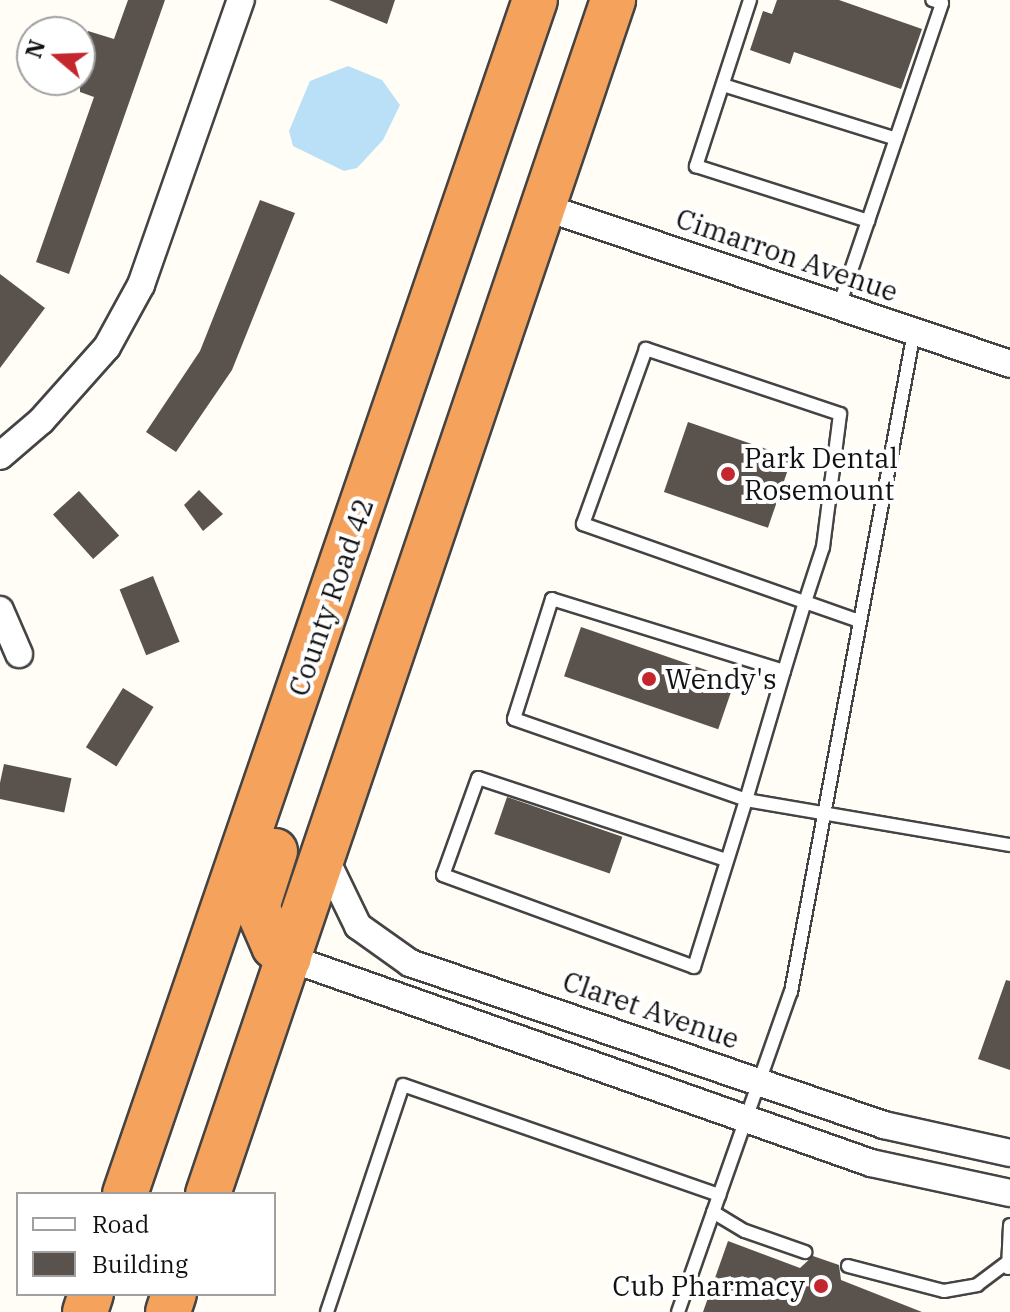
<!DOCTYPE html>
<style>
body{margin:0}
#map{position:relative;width:1010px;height:1312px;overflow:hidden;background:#fffdf5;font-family:"IBM Plex Serif",serif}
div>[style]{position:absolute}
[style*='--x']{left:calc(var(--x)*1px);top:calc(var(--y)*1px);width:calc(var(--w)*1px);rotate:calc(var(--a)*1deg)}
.water>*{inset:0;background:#b9e0f7}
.building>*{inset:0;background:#5a524d;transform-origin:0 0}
.roads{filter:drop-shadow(2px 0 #444) drop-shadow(-2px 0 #444) drop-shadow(0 2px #444) drop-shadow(0 -2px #444)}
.lane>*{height:12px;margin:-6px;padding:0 6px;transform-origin:6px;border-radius:6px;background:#fff}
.street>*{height:26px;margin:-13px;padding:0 13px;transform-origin:13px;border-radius:13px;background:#fff}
.highway>*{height:44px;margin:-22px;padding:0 22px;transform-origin:22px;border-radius:22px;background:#f5a25d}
.dots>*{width:22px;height:22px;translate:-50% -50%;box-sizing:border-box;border:4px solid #fff;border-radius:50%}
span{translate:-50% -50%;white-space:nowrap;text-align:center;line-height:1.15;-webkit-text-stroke:8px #fff;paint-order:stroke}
.street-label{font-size:28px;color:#111}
.poi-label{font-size:28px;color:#111}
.left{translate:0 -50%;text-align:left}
.right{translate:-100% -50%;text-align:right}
.legend{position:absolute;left:16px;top:1192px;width:260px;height:104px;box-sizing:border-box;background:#fff;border:2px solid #a0a0a0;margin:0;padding:10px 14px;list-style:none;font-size:24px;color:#111}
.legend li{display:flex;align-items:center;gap:16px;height:40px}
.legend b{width:40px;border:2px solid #a0a0a0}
.north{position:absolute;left:16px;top:16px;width:80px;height:80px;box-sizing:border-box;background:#fff;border:2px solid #a0a0a0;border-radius:50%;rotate:289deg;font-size:22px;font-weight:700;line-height:32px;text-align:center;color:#111}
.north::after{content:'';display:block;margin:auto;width:28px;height:36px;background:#c4262e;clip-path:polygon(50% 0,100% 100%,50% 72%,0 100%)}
</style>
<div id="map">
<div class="water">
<i style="clip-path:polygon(348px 66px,382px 80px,400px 105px,383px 140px,357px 168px,344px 171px,293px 146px,289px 131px,310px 81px)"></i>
</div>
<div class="building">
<i style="clip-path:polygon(128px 0,165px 0,69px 274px,36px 262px,94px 97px,80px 92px,80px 56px,88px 31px,114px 39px)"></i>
<i style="clip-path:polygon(329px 0,395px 0,387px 24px)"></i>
<i style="clip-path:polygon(777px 0,839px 0,922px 29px,901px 89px,794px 52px,790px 64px,750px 50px,763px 11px,772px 14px)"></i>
<i style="clip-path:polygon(260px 200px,295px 213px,232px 370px,176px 452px,146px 432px,200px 351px)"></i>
<i style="clip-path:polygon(0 274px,45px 308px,0 368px)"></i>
<i style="left:688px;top:422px;width:110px;height:74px;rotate:19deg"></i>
<i style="clip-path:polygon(199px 490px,223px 514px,203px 531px,184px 505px)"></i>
<i style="left:79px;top:491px;width:60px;height:35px;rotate:48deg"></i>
<i style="left:153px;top:576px;width:71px;height:36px;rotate:68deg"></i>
<i style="left:581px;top:627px;width:163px;height:52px;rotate:19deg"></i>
<i style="left:123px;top:688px;width:36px;height:70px;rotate:32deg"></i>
<i style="left:4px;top:764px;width:69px;height:35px;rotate:12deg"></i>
<i style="left:507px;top:797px;width:122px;height:39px;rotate:19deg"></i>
<i style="clip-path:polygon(1006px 980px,1010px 981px,1010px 1070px,978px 1059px)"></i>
<i style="clip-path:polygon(728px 1241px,800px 1268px,813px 1256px,839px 1265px,841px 1280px,922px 1312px,703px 1312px)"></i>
</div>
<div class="roads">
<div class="lane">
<i style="--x:750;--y:0;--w:175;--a:108"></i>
<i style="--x:696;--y:166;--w:181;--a:17.7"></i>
<i style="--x:723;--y:85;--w:181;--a:17.3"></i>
<i style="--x:839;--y:306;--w:320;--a:-71.2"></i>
<i style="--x:942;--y:3;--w:10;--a:-163"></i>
<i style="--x:784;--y:671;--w:243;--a:-162.8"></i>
<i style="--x:552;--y:599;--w:126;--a:107.6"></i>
<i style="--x:514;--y:719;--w:246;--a:19.2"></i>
<i style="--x:746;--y:800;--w:268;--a:9.7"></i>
<i style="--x:726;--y:860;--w:261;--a:-161.7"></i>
<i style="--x:478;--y:778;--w:103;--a:109.8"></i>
<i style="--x:443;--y:875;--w:267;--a:20.1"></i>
<i style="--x:694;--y:967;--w:175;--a:-72.7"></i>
<i style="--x:746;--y:800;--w:134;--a:-73.6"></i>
<i style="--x:784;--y:671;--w:72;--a:-73.1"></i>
<i style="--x:805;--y:602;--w:58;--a:-71.9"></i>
<i style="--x:823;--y:547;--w:134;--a:-82.7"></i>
<i style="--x:840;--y:414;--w:205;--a:-161.5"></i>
<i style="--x:646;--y:349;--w:186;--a:109.8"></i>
<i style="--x:583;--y:524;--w:235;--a:19.4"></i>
<i style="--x:805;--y:602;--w:57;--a:19.4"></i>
<i style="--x:713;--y:1212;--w:37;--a:31"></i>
<i style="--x:745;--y:1231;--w:64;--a:19.3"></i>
<i style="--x:848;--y:1266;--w:99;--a:14.6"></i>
<i style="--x:944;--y:1291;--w:34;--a:-10"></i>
<i style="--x:977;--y:1285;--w:35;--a:-37"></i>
<i style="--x:1008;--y:1268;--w:43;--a:-87.3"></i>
<i style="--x:327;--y:1312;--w:239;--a:-71.5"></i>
<i style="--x:403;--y:1085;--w:335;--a:19.2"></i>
<i style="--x:678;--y:1312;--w:339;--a:-70.6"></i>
<i style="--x:791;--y:992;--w:671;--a:-79.44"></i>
</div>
<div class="street">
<i style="--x:544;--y:207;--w:492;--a:18.6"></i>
<i style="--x:0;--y:456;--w:54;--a:-40.5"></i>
<i style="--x:41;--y:421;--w:99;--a:-48.3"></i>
<i style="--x:107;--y:347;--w:71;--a:-61.3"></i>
<i style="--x:141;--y:285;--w:302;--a:-70.7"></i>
<i style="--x:0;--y:610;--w:48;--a:66.6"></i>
<i style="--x:324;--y:856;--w:78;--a:64.1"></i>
<i style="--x:358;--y:926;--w:64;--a:35.4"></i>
<i style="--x:410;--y:963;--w:501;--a:18.87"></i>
<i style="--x:884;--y:1125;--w:129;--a:12.5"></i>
<i style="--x:289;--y:958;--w:617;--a:19.4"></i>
<i style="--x:871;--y:1163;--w:142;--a:12.2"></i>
</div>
<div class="highway">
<i style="--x:275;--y:851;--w:59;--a:107.8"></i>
<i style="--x:257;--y:907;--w:43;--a:66.4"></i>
<i style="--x:274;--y:946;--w:19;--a:39"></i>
<i style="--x:125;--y:1194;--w:1262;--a:-71.05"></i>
<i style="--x:208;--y:1194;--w:1261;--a:-71.26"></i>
<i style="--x:85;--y:1312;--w:19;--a:-72"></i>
<i style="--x:168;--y:1312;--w:19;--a:-72"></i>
</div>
</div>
<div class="dots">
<i style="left:728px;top:474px;background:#c4262e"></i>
<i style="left:649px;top:679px;background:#c4262e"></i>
<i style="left:821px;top:1286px;background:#c4262e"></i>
</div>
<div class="street-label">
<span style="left:787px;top:255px;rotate:19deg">Cimarron Avenue</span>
<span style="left:331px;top:597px;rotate:-71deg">County Road 42</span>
<span style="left:651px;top:1010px;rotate:19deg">Claret Avenue</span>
</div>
<div class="poi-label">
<span class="left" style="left:744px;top:474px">Park Dental<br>Rosemount</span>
<span class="left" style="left:665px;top:679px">Wendy's</span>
<span class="right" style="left:805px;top:1286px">Cub Pharmacy</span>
</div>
<ul class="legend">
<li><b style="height:10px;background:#fff"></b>Road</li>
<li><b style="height:22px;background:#5a524d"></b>Building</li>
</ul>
<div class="north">N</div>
</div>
